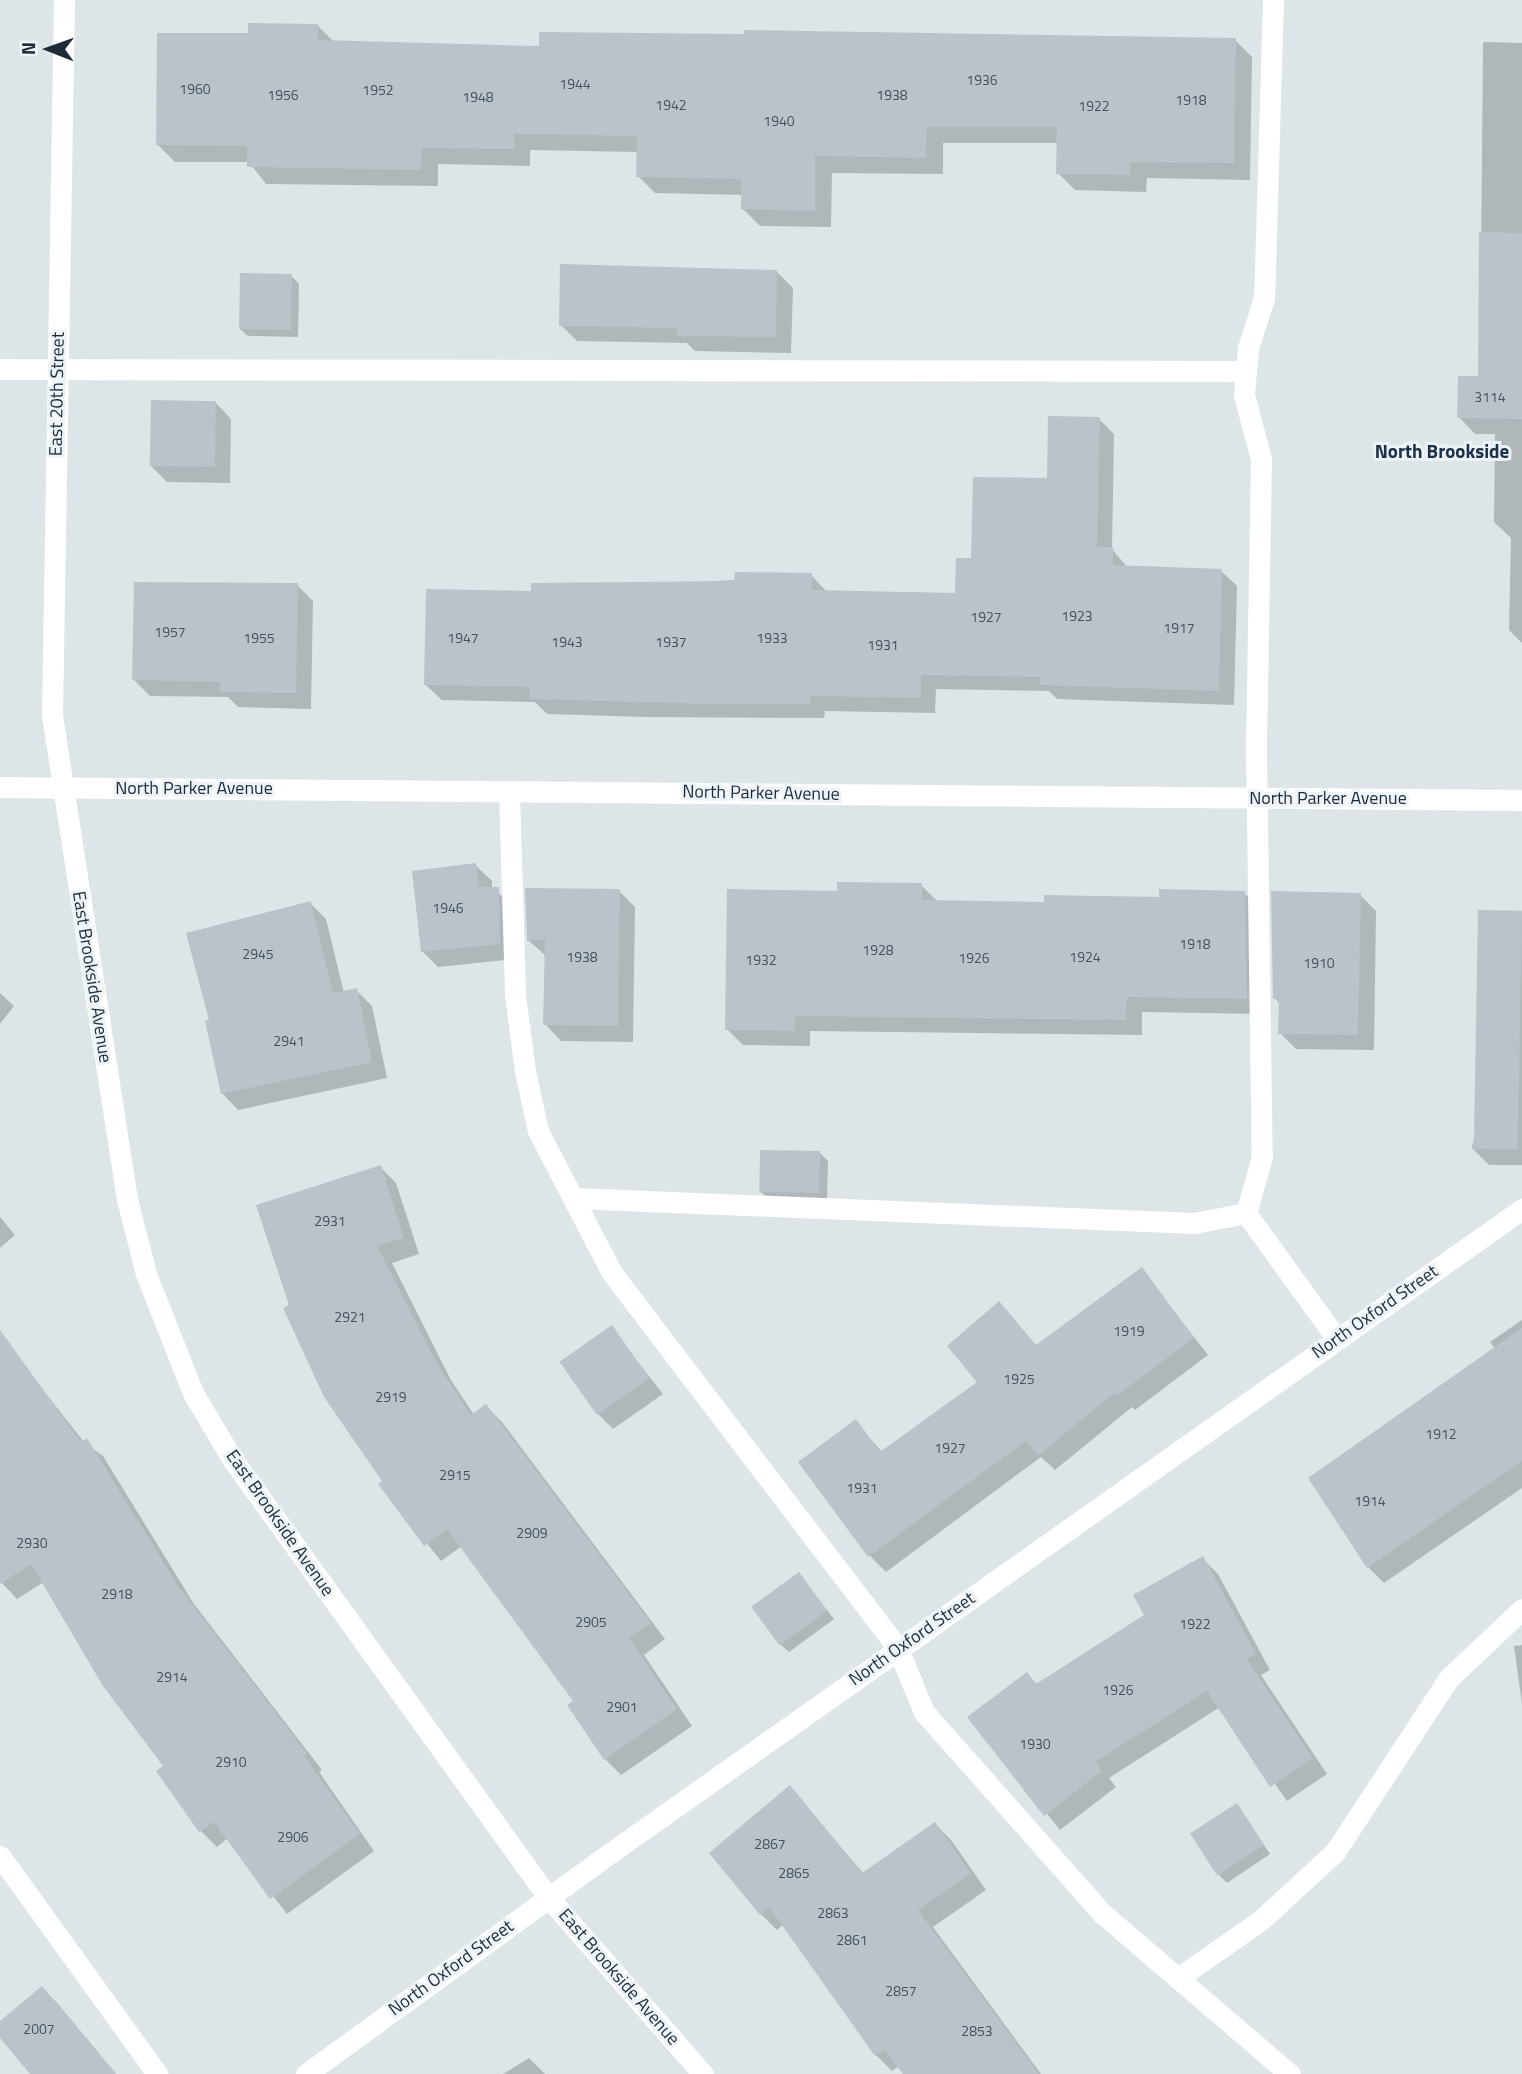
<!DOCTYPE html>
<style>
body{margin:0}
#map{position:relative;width:1522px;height:2074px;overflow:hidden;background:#dde5e9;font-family:"Titillium Web",sans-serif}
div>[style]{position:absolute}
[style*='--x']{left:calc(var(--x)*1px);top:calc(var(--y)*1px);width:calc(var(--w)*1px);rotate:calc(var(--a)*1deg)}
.shadow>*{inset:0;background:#0003}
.building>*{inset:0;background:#b9c3c9;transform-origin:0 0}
.lane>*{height:21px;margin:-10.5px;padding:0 10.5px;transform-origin:10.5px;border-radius:10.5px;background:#fff}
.street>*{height:21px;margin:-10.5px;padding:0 10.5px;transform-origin:10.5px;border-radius:10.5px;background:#fff}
span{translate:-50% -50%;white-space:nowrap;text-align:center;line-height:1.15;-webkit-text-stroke:6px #edf3f6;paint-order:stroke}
.number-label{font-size:14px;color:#46515c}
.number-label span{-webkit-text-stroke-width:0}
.street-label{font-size:18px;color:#1f2b38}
.neighbourhood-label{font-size:19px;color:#1b3049;font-weight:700}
.north{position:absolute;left:14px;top:14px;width:70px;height:70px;-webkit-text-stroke:5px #edf3f6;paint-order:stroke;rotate:271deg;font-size:19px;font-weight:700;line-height:28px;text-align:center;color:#1f2b38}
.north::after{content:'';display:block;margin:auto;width:24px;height:32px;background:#1f2b38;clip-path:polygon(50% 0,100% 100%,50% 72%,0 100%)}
</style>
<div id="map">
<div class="shadow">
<i style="clip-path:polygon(318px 26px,334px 42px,541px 47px,1235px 40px,1252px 57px,1250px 180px,1147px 178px,1146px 192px,1075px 190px,1058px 173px,1059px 143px,943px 143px,943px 174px,832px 173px,831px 227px,760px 226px,743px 209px,743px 195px,655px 193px,638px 176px,638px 152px,530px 150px,530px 166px,438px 164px,438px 186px,266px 184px,249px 162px,175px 162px,158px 145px,249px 35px)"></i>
<i style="clip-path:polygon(1483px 42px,1522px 43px,1522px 643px,1509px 630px,1511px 538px,1494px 522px,1495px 434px,1475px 434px,1459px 417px,1480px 378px)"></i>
<i style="clip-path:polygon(776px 271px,793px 288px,791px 353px,695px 351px,687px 343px,577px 341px,561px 325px)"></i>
<i style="clip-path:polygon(291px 276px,299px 284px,298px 337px,248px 336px,240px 329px)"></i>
<i style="clip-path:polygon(215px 402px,231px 419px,230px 483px,167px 482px,151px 466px)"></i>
<i style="clip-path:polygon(1099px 419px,1114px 434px,1112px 549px,1128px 568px,1221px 571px,1237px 586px,1234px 705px,1057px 699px,1049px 691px,936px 689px,935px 713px,825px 711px,824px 718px,647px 717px,547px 714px,535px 702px,442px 700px,426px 685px,533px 593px,811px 575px,827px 592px,957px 594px,973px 560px)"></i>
<i style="clip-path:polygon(297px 585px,313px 601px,311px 709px,238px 707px,228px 697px,150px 696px,134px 680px)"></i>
<i style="clip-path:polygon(475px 865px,492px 881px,492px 889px,514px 905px,516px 959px,438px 967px,422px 951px)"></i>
<i style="clip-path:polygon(921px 885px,937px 901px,1045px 904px,1244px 893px,1260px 909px,1262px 1014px,1142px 1012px,1142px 1035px,810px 1031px,810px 1046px,743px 1045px,727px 1029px,839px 893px)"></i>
<i style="clip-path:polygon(619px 891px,635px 907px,633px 1042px,561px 1041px,545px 1024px,546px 956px,528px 940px)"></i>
<i style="clip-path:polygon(1360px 895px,1376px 911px,1374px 1050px,1296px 1049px,1280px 1033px,1280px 1004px,1275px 998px)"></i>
<i style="clip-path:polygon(310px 903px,326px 919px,344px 993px,356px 990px,372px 1006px,387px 1078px,238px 1110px,222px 1093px,211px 1021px)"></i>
<i style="clip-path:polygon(1522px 913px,1522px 1165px,1489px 1165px,1472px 1148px)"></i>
<i style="clip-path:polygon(0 993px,14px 1006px,0 1024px)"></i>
<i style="clip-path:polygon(820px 1153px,828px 1161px,827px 1202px,769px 1199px,761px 1192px)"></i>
<i style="clip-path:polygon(380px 1167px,396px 1183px,419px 1254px,392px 1263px,451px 1380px,474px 1415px,486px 1406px,502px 1422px,665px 1639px,644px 1655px,692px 1726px,621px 1775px,605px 1759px,576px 1701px,462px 1546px,441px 1561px,380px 1485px,384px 1482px,291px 1306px)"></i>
<i style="clip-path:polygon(0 1217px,15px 1235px,0 1248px)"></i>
<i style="clip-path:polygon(1141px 1269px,1208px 1355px,1135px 1410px,1132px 1407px,1055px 1470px,1041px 1457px,886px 1572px,870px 1556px,856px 1422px,882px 1452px,979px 1382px,999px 1304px,1037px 1346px)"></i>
<i style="clip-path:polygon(1522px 1320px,1522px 1488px,1384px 1583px,1368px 1567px,1495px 1349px,1490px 1342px)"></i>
<i style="clip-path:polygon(611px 1328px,663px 1394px,613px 1429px,597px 1413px)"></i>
<i style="clip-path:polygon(21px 1362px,84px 1442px,103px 1456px,194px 1604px,322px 1770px,319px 1772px,374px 1851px,287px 1914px,228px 1838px,217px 1847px,201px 1831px,165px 1766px,44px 1582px,17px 1599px,0 1581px,0 1378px)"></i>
<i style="clip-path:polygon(1202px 1558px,1218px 1574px,1270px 1670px,1261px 1675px,1327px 1774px,1287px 1801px,1220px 1707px,1109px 1778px,1116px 1787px,1060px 1830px,970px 1718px,1026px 1674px,1038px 1685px,1147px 1616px)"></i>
<i style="clip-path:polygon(799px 1575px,834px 1619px,789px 1652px,781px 1645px)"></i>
<i style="clip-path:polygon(1522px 1645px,1522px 1704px,1514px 1646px)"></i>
<i style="clip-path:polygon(790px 1788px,864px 1874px,935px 1824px,951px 1840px,986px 1890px,933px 1927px,1041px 2074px,904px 2074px,899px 2066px,892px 2071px,876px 2055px,784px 1924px,777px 1930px,761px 1914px)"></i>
<i style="clip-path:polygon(1236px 1805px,1270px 1854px,1227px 1883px,1219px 1875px)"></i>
<i style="clip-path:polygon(42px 1988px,58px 2004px,116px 2074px,33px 2074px,0 2035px,0 2024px)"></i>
<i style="clip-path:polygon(529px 2058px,545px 2074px,503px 2074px)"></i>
</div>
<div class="building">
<i style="clip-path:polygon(248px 23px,318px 24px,318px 40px,539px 46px,539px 32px,744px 34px,744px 30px,1236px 38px,1234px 163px,1130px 162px,1130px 175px,1056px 174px,1057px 127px,927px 127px,926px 158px,815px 156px,815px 211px,741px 209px,741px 179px,636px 177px,637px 136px,514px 134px,514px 149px,422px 148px,421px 170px,247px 167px,247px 146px,156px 145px,157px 33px,248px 33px)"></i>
<i style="clip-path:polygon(1479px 232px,1522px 233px,1522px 419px,1457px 418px,1458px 376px,1478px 376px)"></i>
<i style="clip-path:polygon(560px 264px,777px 270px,776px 337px,677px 336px,677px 328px,559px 326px)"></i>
<i style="left:240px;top:273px;width:52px;height:56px;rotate:1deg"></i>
<i style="left:151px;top:400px;width:65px;height:66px;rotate:1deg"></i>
<i style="clip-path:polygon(1048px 416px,1100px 417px,1097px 547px,1113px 547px,1113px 565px,1222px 569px,1219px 691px,1040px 685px,1040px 677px,921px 675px,921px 698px,810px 696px,810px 704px,708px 704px,529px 699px,530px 687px,424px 685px,426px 589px,531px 591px,531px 583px,734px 581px,735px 572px,812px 573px,812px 590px,955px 593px,956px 558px,971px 558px,973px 477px,1047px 478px)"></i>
<i style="clip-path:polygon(134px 582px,298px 583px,296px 693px,220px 692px,220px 682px,132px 680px)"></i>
<i style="clip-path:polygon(476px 863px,479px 887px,499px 887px,500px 944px,421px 952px,412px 871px)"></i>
<i style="clip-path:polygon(837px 882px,922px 883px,922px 900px,1044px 902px,1044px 895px,1159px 897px,1159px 889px,1245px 891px,1247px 999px,1127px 997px,1126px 1020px,795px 1016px,795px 1031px,725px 1030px,727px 889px,837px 891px)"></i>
<i style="clip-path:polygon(525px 888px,620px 889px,618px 1026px,543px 1025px,545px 939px,527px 941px)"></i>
<i style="clip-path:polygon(1271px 891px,1361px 893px,1358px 1035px,1278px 1034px,1279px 999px,1273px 999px)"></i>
<i style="clip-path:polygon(311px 901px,333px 993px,357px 988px,372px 1062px,221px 1094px,205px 1021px,209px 1020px,186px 933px)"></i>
<i style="left:1478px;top:910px;width:44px;height:239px;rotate:1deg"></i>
<i style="left:760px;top:1150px;width:60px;height:42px;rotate:1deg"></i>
<i style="clip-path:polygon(381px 1165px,404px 1238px,377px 1246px,436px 1362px,471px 1415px,486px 1404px,651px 1623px,629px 1638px,677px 1709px,604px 1760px,567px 1705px,573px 1701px,447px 1529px,424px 1546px,378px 1484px,382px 1481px,324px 1397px,283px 1308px,289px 1305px,256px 1205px)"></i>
<i style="clip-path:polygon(1142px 1267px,1194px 1338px,1118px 1395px,1115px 1392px,1038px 1456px,1026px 1441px,868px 1557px,798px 1462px,856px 1419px,880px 1452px,977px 1382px,947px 1346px,999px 1301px,1036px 1345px)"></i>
<i style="left:612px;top:1325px;width:65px;height:64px;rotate:55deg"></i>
<i style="clip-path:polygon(1522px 1328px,1522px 1461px,1367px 1568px,1308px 1478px)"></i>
<i style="clip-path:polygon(0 1330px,81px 1442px,87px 1438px,178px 1586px,307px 1753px,304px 1756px,360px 1834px,270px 1899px,214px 1822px,199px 1832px,156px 1771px,163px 1766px,103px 1686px,31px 1564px,0 1584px)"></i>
<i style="clip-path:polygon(1203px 1556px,1256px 1654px,1247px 1659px,1313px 1758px,1270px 1787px,1207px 1691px,1095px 1762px,1102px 1771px,1044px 1816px,967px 1717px,1027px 1672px,1036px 1684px,1144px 1615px,1133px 1595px)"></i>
<i style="left:799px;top:1572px;width:48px;height:59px;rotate:54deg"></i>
<i style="clip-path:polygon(790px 1785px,862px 1873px,935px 1822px,971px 1873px,918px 1910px,1039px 2074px,903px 2074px,884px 2049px,875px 2056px,769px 1907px,760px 1915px,709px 1853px)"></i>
<i style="left:1237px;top:1803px;width:50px;height:56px;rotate:57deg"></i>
<i style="clip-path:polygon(42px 1986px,116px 2074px,30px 2074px,0 2038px,0 2021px)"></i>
</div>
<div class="lane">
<i style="--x:1273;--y:0;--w:298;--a:91.7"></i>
<i style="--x:1264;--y:298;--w:52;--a:107.7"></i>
<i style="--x:1248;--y:348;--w:47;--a:94.9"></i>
<i style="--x:1244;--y:395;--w:66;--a:75.1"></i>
<i style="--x:1261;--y:459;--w:289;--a:91"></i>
<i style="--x:1256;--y:748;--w:409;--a:89.2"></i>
<i style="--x:1262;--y:1157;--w:58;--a:105.9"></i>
<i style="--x:1246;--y:1213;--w:155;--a:54.2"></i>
<i style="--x:0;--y:369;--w:1246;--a:0.09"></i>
<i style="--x:509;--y:791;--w:204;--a:88.3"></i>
<i style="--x:515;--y:995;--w:77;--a:82.5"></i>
<i style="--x:525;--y:1071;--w:61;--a:77.8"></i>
<i style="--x:538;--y:1131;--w:160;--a:62.5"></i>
<i style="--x:612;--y:1273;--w:472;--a:52.7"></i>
<i style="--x:898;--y:1649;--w:68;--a:67.6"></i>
<i style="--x:924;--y:1712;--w:270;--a:48.5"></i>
<i style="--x:1103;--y:1914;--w:246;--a:40.6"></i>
<i style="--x:573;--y:1198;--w:622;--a:2.31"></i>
<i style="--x:1194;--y:1223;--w:53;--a:-10.9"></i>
<i style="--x:0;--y:1856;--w:269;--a:54.2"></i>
<i style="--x:1178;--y:1978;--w:101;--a:-34.9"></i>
<i style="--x:1261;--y:1920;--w:100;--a:-42.6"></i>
<i style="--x:1335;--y:1852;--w:208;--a:-56.8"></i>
<i style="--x:1449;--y:1678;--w:100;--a:-43.4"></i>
</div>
<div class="street">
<i style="--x:64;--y:0;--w:715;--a:90.96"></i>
<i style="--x:52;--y:715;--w:490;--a:81.2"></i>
<i style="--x:127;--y:1199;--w:77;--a:75.8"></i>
<i style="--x:146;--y:1274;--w:128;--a:68.4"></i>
<i style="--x:193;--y:1393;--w:78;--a:59.2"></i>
<i style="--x:233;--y:1460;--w:539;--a:54.22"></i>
<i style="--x:548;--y:1897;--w:235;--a:48.8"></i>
<i style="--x:0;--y:787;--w:1522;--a:0.49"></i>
<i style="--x:306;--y:2074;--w:359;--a:-36"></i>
<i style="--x:596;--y:1863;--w:1134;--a:-35.23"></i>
</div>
<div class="number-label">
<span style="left:982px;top:80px">1936</span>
<span style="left:575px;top:84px">1944</span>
<span style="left:195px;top:89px">1960</span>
<span style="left:378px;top:90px">1952</span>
<span style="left:283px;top:95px">1956</span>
<span style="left:892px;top:95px">1938</span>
<span style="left:478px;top:97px">1948</span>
<span style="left:1191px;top:100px">1918</span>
<span style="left:671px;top:105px">1942</span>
<span style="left:1094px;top:106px">1922</span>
<span style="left:779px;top:121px">1940</span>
<span style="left:1490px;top:397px">3114</span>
<span style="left:1077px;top:616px">1923</span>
<span style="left:986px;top:617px">1927</span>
<span style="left:1179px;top:628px">1917</span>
<span style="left:170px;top:632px">1957</span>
<span style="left:259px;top:638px">1955</span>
<span style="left:463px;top:638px">1947</span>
<span style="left:772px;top:638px">1933</span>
<span style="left:567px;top:642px">1943</span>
<span style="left:671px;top:642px">1937</span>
<span style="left:883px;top:645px">1931</span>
<span style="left:448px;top:908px">1946</span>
<span style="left:1195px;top:944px">1918</span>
<span style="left:878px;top:950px">1928</span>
<span style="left:258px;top:954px">2945</span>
<span style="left:582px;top:957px">1938</span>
<span style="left:1085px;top:957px">1924</span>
<span style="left:974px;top:958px">1926</span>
<span style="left:761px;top:960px">1932</span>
<span style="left:1319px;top:963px">1910</span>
<span style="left:289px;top:1041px">2941</span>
<span style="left:330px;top:1221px">2931</span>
<span style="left:350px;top:1317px">2921</span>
<span style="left:1129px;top:1331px">1919</span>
<span style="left:1019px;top:1379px">1925</span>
<span style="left:391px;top:1397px">2919</span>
<span style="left:1441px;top:1434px">1912</span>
<span style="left:950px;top:1448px">1927</span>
<span style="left:455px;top:1475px">2915</span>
<span style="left:862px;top:1488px">1931</span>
<span style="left:1370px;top:1501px">1914</span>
<span style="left:532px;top:1533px">2909</span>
<span style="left:32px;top:1543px">2930</span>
<span style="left:117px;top:1594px">2918</span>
<span style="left:591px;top:1622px">2905</span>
<span style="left:1195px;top:1624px">1922</span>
<span style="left:172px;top:1677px">2914</span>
<span style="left:1118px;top:1690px">1926</span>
<span style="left:622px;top:1707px">2901</span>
<span style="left:1035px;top:1744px">1930</span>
<span style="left:231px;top:1762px">2910</span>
<span style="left:293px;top:1837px">2906</span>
<span style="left:770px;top:1844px">2867</span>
<span style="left:794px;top:1873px">2865</span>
<span style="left:833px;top:1913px">2863</span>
<span style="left:852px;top:1940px">2861</span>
<span style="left:901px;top:1991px">2857</span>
<span style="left:39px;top:2029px">2007</span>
<span style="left:977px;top:2031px">2853</span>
</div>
<div class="street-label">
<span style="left:57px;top:394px;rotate:-89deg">East 20th Street</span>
<span style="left:194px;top:788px">North Parker Avenue</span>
<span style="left:761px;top:793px;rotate:1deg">North Parker Avenue</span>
<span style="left:1328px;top:798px">North Parker Avenue</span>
<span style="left:92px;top:977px;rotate:81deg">East Brookside Avenue</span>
<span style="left:1375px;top:1312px;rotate:-35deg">North Oxford Street</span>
<span style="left:280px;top:1523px;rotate:55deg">East Brookside Avenue</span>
<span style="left:912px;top:1639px;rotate:-35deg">North Oxford Street</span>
<span style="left:451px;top:1968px;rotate:-36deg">North Oxford Street</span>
<span style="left:619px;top:1977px;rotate:49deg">East Brookside Avenue</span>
</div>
<div class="neighbourhood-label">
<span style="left:1442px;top:451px">North Brookside</span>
</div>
<div class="north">N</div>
</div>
